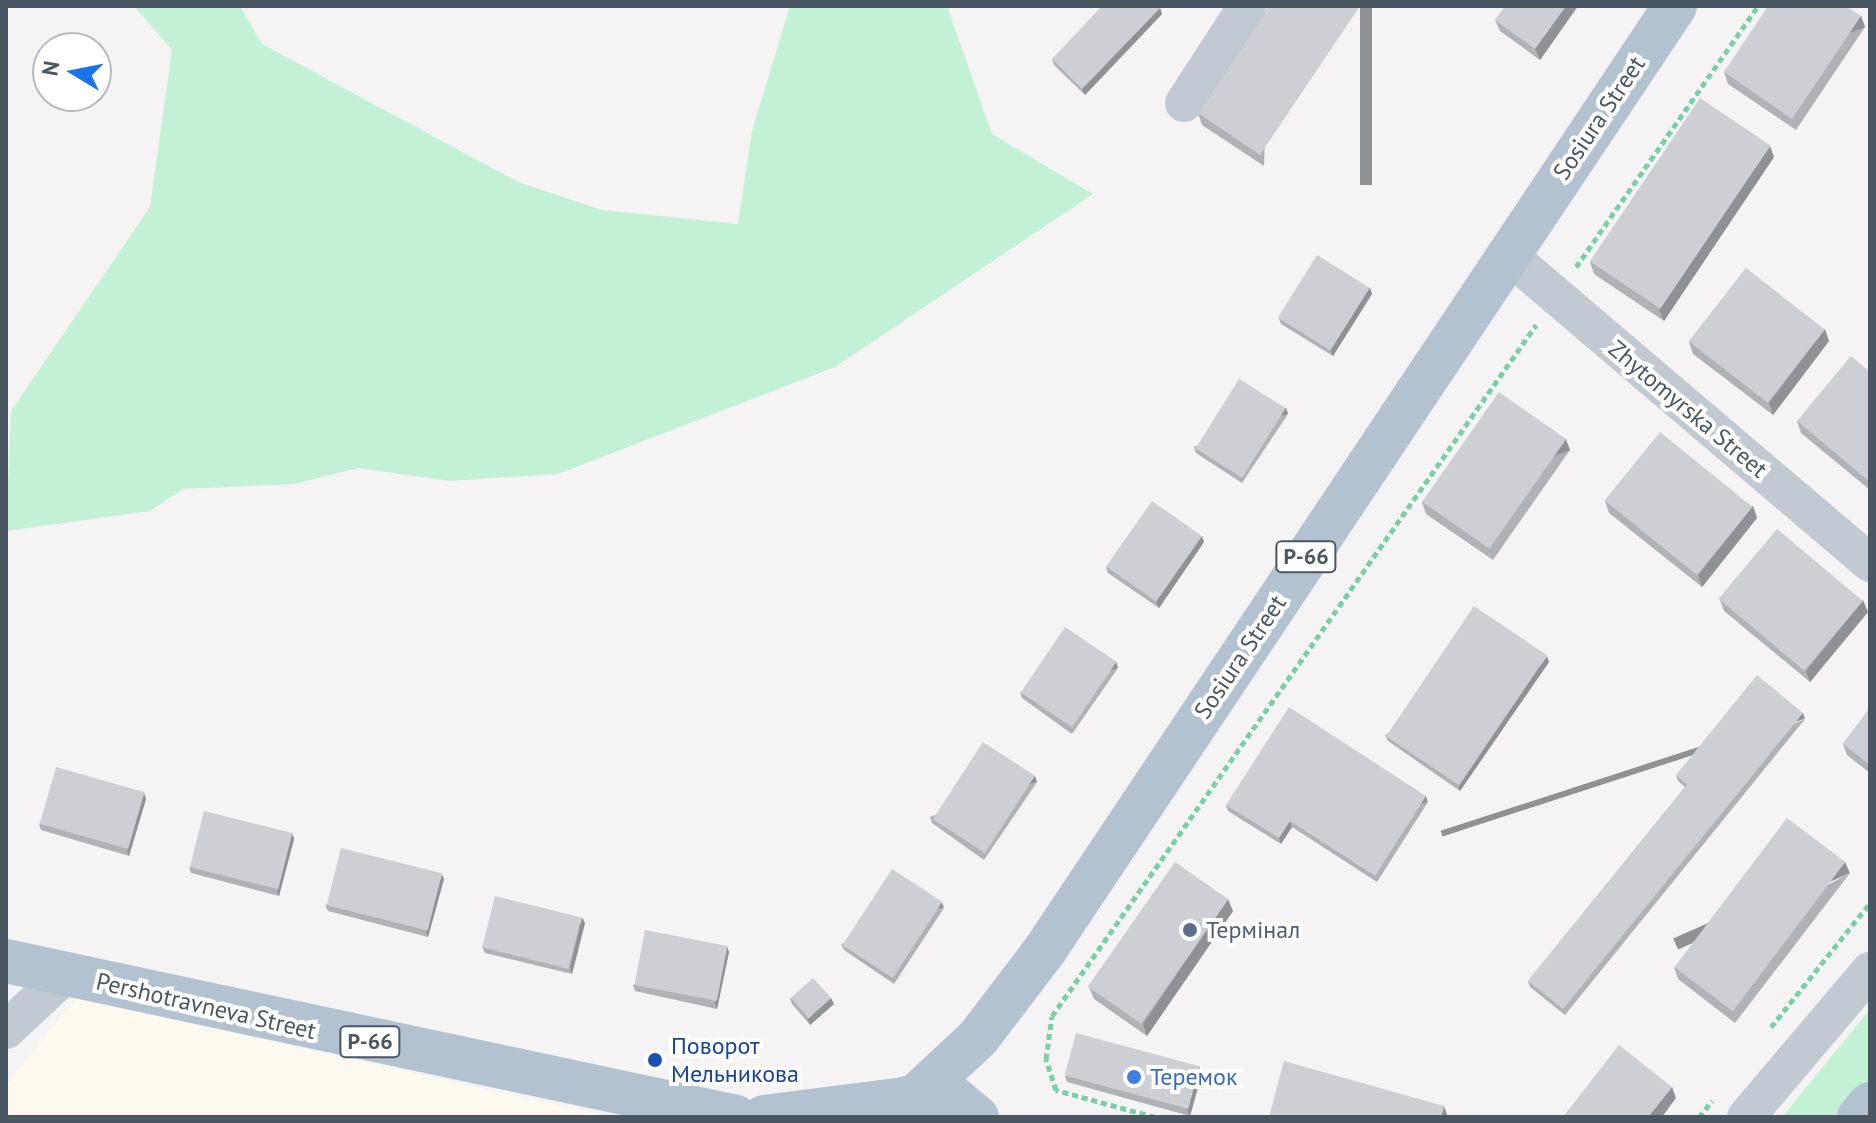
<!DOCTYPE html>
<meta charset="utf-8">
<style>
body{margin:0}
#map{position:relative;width:1876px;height:1123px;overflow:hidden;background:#f5f3f3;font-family:"PT Sans",sans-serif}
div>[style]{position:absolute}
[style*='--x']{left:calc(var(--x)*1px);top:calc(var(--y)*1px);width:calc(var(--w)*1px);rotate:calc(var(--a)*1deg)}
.commercial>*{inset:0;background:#fdf9ef}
.green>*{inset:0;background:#c3f1d5}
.path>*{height:5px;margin-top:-2.5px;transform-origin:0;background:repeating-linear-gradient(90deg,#7ad0a6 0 6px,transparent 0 10px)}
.minor>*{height:38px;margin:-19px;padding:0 19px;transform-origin:19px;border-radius:19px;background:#c1cad2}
.major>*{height:44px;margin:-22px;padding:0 22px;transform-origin:22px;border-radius:22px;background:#b3c2d1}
.wall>*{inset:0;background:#b0b2b7}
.shaded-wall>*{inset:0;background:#909195;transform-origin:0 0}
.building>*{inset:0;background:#cdcfd5;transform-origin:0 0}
.dots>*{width:22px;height:22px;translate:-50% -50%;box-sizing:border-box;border:4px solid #fff;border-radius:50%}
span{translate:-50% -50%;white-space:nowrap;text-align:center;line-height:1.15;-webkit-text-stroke:8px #fff;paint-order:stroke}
.shield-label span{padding:2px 6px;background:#fff;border:2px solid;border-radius:6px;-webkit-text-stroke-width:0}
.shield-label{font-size:22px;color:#4a5661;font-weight:700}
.street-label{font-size:24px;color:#4a5661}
.service-label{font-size:24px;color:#4e5e75}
.left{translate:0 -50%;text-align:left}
.transit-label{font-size:24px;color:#164399}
.shop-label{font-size:24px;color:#366cbe}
.frame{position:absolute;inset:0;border:8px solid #4a5661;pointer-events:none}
.north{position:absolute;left:32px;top:32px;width:80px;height:80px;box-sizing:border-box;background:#fff;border:2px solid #b7bbc0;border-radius:50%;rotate:280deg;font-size:22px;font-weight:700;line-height:32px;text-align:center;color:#4a5661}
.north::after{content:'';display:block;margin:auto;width:28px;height:36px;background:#1a73e8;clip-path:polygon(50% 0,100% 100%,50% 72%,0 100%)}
</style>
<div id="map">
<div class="commercial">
<i style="clip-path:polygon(76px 998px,580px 1110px,610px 1117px,6px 1117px,6px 1086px)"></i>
</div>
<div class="green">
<i style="clip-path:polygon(134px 6px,240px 6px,262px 44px,518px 182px,602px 210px,738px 224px,752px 131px,790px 6px,947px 6px,992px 134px,1093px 194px,835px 367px,558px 474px,450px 481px,358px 468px,294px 484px,183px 489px,150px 511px,6px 531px,11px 411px,150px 207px,172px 50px)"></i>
<i style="clip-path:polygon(1870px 1009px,1870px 1085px,1843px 1117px,1782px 1117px)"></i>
</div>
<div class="path">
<i style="--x:1576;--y:267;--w:318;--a:-55.1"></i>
<i style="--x:1771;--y:1027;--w:159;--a:-51.4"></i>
<i style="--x:1155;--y:1117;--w:103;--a:-164.7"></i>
<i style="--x:1056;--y:1090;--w:33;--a:-108"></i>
<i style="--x:1046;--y:1059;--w:43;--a:-82.1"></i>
<i style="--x:1052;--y:1016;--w:844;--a:-54.99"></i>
<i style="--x:1699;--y:1117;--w:21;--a:-51"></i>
</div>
<div class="minor">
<i style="--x:1184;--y:103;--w:116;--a:-57"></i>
<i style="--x:1507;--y:254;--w:477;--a:40.4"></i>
<i style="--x:6;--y:1030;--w:81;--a:-43"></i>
<i style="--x:1746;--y:1117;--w:192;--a:-49.7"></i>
</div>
<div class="major">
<i style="--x:6;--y:961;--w:746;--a:12.06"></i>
<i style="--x:919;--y:1093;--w:81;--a:-43"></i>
<i style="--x:978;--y:1038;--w:111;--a:-52.7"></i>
<i style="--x:1045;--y:950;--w:1135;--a:-56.28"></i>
<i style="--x:906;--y:1098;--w:42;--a:-6.8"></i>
<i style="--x:948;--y:1093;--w:38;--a:40"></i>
<i style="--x:764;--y:1117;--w:142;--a:-7.3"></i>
<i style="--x:1859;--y:1117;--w:17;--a:-50"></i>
</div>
<div class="wall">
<i style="clip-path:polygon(1269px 6px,1264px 166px,1202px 125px,1198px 113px)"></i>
<i style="clip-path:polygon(1578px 6px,1540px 60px,1500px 31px,1495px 20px)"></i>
<i style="clip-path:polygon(1160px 8px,1162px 14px,1085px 95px,1054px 65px,1052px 59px)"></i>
<i style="clip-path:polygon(1861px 16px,1865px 27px,1796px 130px,1728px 84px,1724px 72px)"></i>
<i style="clip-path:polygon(1774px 157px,1664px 321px,1594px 274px,1590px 262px)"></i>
<i style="clip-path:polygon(1370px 288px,1372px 294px,1333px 356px,1281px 324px,1279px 318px)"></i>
<i style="clip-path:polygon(1829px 341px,1773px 415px,1693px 354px,1689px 342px)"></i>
<i style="clip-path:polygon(1870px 372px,1870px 490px,1801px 433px,1797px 421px)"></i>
<i style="clip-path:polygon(1286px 408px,1288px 414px,1242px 483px,1196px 453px,1194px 447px)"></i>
<i style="clip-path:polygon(1570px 450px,1493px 560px,1426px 514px,1422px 502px)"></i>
<i style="clip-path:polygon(1605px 501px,1753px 506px,1757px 518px,1702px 587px,1609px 513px)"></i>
<i style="clip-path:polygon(1202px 536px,1204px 542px,1159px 608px,1108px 573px,1106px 567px)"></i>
<i style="clip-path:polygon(1720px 600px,1868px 612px,1810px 682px,1724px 611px)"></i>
<i style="clip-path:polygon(1116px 662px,1118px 668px,1072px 734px,1022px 698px,1020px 692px)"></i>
<i style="clip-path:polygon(1549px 662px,1460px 791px,1388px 741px,1385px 735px)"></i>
<i style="clip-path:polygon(1870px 708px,1870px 773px,1847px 755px,1843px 744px)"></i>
<i style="clip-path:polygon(1805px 719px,1565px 1015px,1530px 987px,1528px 981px,1685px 787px,1678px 781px,1676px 775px)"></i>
<i style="clip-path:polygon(1035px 776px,1037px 782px,984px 860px,932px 823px,930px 817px)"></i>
<i style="clip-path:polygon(144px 793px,146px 799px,129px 856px,41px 830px,39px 824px)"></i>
<i style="clip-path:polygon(1428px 802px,1377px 882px,1292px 827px,1281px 844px,1228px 811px,1226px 805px)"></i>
<i style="clip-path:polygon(292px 833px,294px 839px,279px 896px,191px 873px,189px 867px)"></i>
<i style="clip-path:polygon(1850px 873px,1735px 1023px,1678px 979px,1674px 967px)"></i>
<i style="clip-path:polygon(444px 879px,428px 937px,328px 911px,325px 905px)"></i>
<i style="clip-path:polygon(944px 908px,894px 984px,844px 950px,841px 944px)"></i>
<i style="clip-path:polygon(1233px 911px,1147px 1036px,1094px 999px,1089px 987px)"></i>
<i style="clip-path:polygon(585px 923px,572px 974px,485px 953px,482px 947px)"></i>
<i style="clip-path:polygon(729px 952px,717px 1009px,635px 991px,633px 985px)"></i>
<i style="clip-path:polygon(790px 998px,834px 1004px,810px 1025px,792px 1004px)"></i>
<i style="clip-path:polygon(1199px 1067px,1202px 1073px,1190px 1116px,1067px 1082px,1065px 1076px)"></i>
</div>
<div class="shaded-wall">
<i style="left:1360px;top:6px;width:12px;height:179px"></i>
<i style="clip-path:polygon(1566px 6px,1578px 6px,1540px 60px,1535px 49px)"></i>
<i style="clip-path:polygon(1160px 8px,1162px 14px,1085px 95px,1082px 89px)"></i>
<i style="left:1861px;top:16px;width:12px;height:124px;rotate:70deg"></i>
<i style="clip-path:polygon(1770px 146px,1774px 157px,1664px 321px,1659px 310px)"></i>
<i style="clip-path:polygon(1370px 288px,1372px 294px,1333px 356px,1330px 350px)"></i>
<i style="clip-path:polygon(1825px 329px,1829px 341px,1773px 415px,1769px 403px)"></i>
<i style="left:1286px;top:408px;width:6px;height:83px;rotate:72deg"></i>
<i style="left:1566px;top:439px;width:12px;height:134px;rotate:70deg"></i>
<i style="clip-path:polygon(1753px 506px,1757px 518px,1702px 587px,1698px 575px)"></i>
<i style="clip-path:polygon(1202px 536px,1204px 542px,1159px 608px,1156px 602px)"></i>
<i style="clip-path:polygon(1863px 600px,1868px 612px,1810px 682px,1806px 671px)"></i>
<i style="clip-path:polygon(1547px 656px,1549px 662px,1460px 791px,1458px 786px)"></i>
<i style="left:1116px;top:662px;width:6px;height:80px;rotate:72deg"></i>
<i style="left:1803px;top:713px;width:6px;height:381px;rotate:72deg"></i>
<i style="left:1035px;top:776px;width:6px;height:94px;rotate:72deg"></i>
<i style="clip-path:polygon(144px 793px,146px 799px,129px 856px,127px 850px)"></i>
<i style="left:1426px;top:796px;width:6px;height:95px;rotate:72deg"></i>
<i style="clip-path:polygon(1290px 821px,1292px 827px,1281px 844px,1279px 838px)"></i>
<i style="clip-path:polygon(292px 833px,294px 839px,279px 896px,277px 890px)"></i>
<i style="left:1845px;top:862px;width:12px;height:188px;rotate:66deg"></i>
<i style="clip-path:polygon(442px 874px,444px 879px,428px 937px,426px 931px)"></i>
<i style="clip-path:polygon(1228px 899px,1233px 911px,1147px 1036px,1143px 1024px)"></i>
<i style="left:942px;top:902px;width:6px;height:91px;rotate:72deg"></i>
<i style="clip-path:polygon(582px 917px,585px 923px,572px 974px,570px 968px)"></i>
<i style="clip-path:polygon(727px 946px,729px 952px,717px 1009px,715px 1003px)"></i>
<i style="clip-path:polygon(831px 998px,834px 1004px,810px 1025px,808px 1019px)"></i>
<i style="clip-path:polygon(1199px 1067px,1202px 1073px,1190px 1116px,1187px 1110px)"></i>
<i style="clip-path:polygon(1672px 1087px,1676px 1098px,1662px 1117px,1648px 1117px)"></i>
<i style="clip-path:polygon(1444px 1106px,1448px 1117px,1441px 1117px)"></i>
</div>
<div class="building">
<i style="clip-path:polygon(1102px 6px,1157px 6px,1160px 8px,1082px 89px,1052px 59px)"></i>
<i style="clip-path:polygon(1269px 6px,1360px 6px,1260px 155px,1198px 113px)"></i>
<i style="clip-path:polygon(1505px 6px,1566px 6px,1535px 49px,1495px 20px)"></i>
<i style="clip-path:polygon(1768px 6px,1846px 6px,1861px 16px,1792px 119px,1724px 72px)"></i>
<i style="left:1700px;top:98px;width:85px;height:197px;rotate:34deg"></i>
<i style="left:1317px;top:255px;width:62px;height:74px;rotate:32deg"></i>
<i style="left:1746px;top:268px;width:100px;height:93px;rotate:38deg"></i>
<i style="clip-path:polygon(1851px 356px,1870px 372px,1870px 482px,1797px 421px)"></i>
<i style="left:1239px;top:379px;width:55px;height:82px;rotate:32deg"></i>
<i style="left:1499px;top:392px;width:82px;height:134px;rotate:35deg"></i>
<i style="left:1660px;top:432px;width:119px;height:88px;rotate:39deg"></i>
<i style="left:1152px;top:501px;width:61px;height:80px;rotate:35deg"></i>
<i style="left:1777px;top:529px;width:112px;height:91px;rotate:40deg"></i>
<i style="left:1474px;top:606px;width:88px;height:157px;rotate:34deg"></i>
<i style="left:1065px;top:627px;width:62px;height:79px;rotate:34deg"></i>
<i style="clip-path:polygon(1757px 675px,1803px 713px,1563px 1009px,1528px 981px,1687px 785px,1676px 775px)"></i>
<i style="clip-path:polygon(1289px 707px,1426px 796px,1375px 876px,1290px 821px,1279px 838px,1226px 805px)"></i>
<i style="clip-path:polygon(1870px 708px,1870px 765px,1843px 744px)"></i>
<i style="left:983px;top:742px;width:62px;height:92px;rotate:33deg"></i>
<i style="left:56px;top:767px;width:92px;height:59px;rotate:16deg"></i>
<i style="left:204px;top:811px;width:91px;height:58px;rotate:14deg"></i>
<i style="left:1787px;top:818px;width:73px;height:187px;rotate:37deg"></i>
<i style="left:341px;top:848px;width:104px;height:59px;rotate:14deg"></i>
<i style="left:1175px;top:862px;width:65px;height:152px;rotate:35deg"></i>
<i style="left:892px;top:869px;width:60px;height:91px;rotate:33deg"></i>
<i style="left:495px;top:896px;width:89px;height:53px;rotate:14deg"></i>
<i style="left:645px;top:930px;width:84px;height:56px;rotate:11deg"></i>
<i style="left:813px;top:978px;width:27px;height:30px;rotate:48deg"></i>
<i style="left:1076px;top:1033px;width:128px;height:44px;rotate:15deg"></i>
<i style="clip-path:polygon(1619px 1045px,1672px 1087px,1648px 1117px,1563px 1117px)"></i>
<i style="clip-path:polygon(1284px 1061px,1444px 1106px,1441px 1117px,1269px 1117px)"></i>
</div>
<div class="dots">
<i style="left:1190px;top:930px;background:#5c6f8a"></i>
<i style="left:655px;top:1060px;background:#1a4fb4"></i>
<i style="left:1134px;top:1077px;background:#3f7fe0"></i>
</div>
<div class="shield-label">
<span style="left:1306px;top:557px">Р-66</span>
<span style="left:370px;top:1042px">Р-66</span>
</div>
<div class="street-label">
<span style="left:1599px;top:118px;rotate:-56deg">Sosiura Street</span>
<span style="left:1688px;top:409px;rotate:40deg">Zhytomyrska Street</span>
<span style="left:1240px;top:657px;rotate:-56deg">Sosiura Street</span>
<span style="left:206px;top:1006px;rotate:13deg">Pershotravneva Street</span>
</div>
<div class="service-label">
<span class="left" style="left:1206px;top:930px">Термінал</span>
</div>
<div class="transit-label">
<span class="left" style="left:671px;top:1060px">Поворот<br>Мельникова</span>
</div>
<div class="shop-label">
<span class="left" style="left:1150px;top:1077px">Теремок</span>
</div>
<div class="frame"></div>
<div class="north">N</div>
</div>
